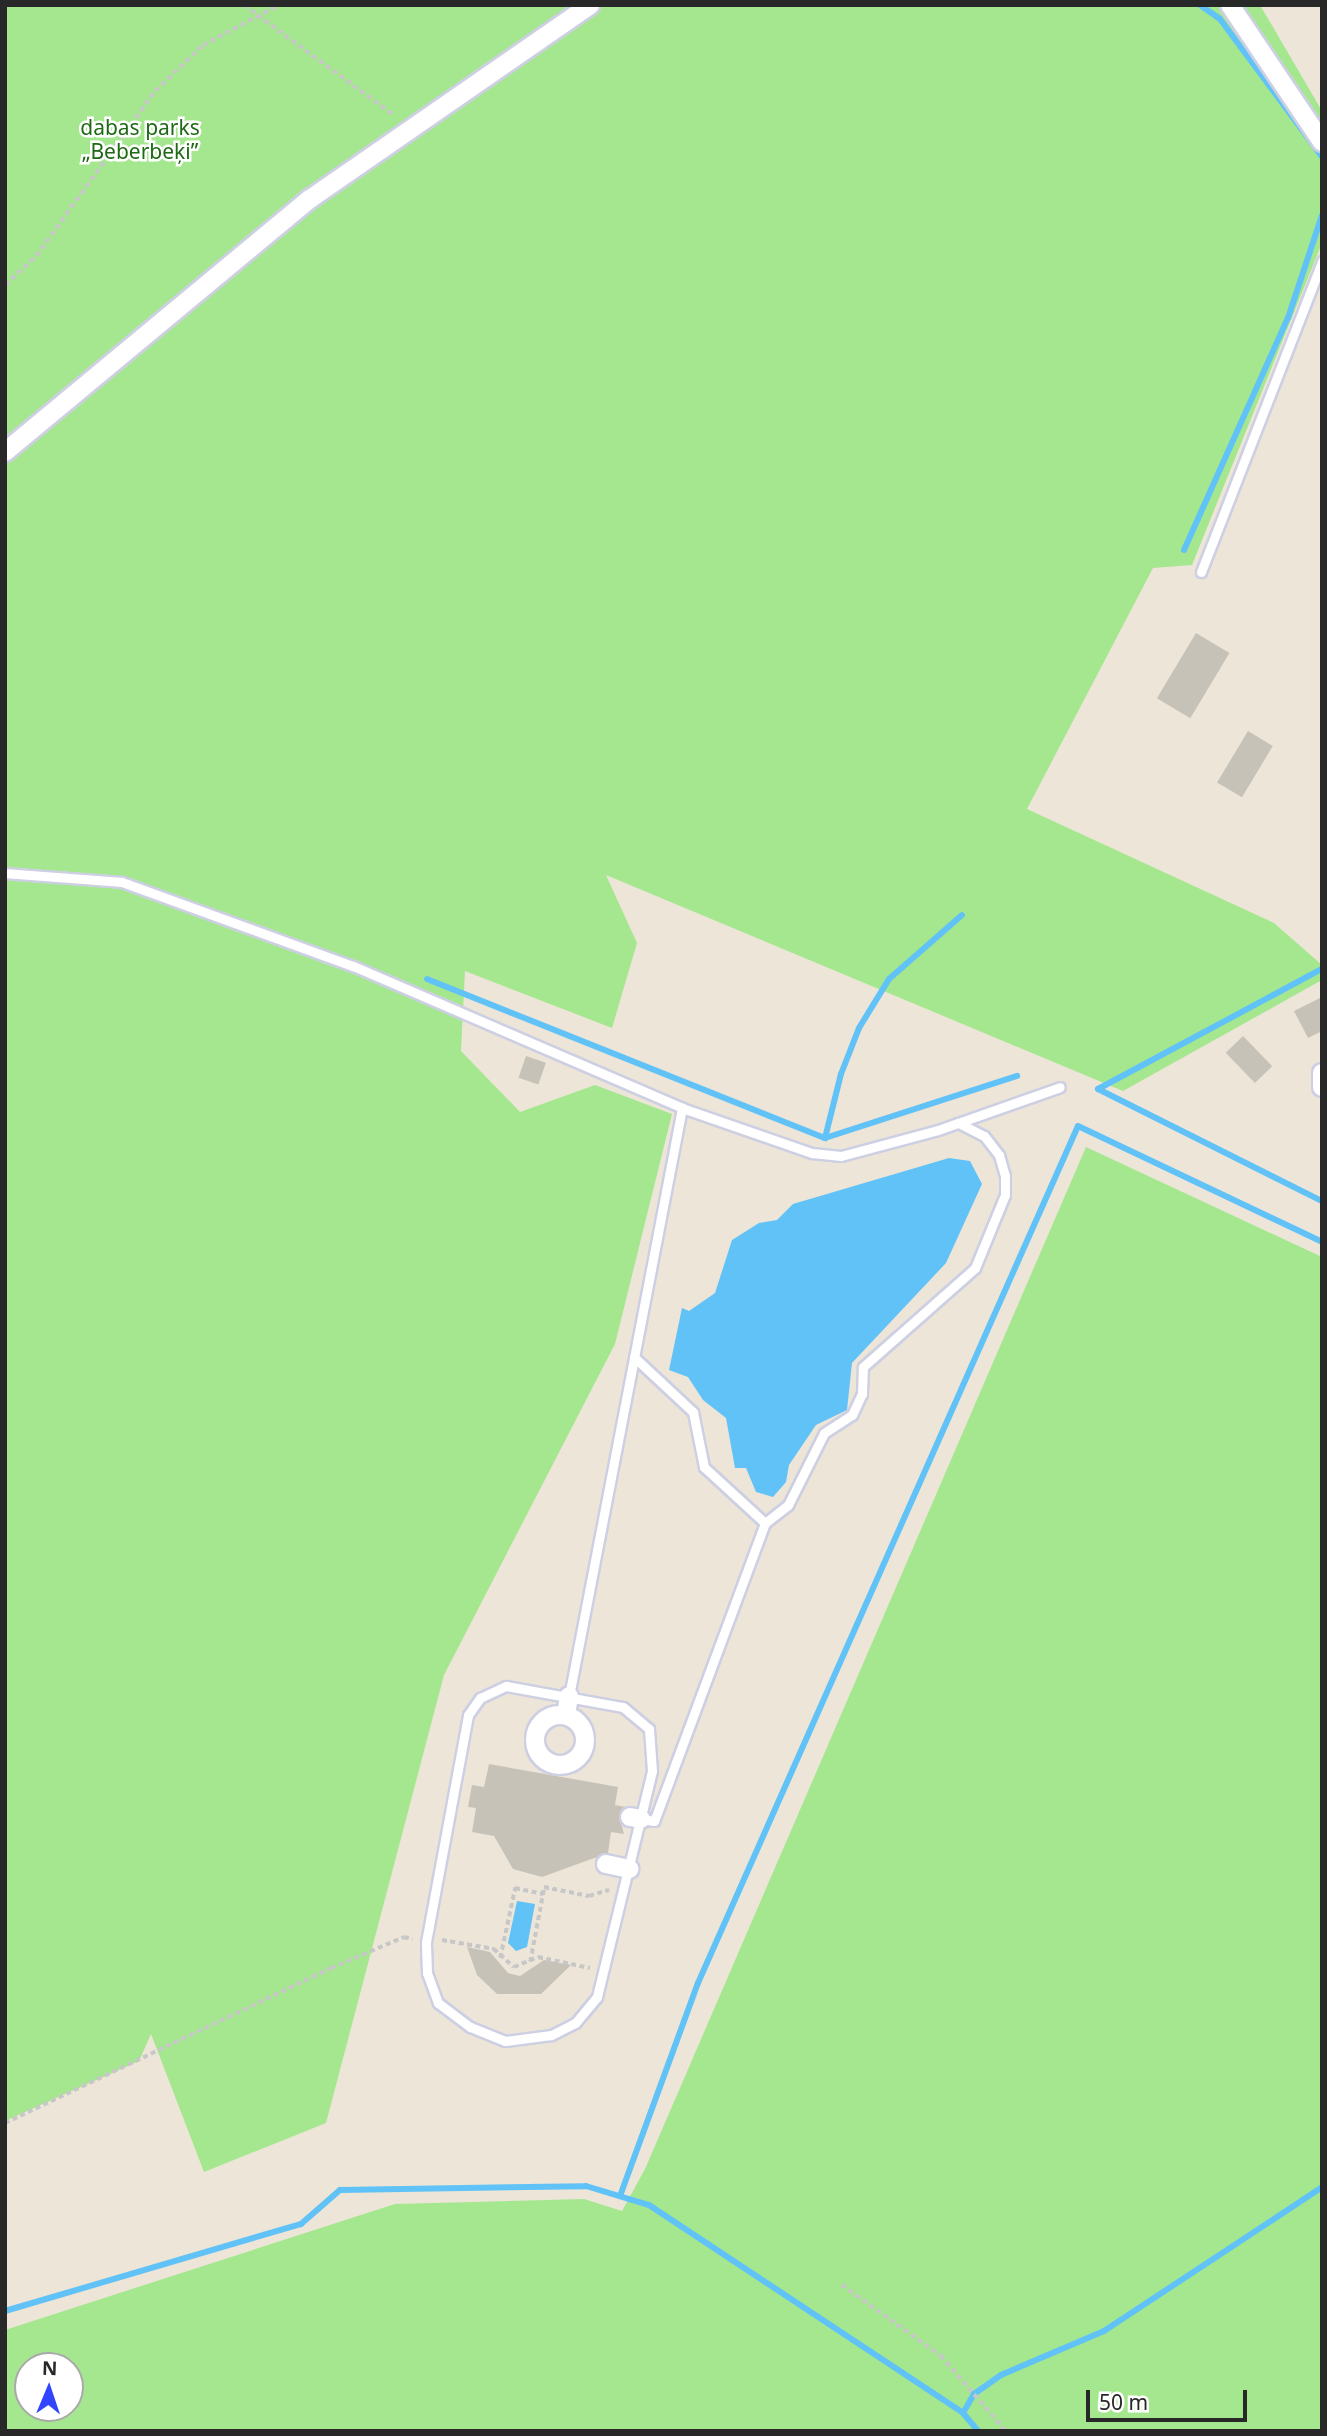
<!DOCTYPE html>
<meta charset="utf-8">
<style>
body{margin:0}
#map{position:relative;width:1327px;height:2436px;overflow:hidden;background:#ece5d8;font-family:"Noto Sans",sans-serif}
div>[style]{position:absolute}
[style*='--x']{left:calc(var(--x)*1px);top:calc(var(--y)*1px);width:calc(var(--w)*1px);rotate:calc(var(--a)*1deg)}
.green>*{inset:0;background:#a5e78f}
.water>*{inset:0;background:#61c2f7}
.stream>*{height:6px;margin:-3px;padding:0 3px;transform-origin:3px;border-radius:3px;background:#61c2f7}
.building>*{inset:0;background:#c7c2b8;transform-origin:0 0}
.path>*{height:3.5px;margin-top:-1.75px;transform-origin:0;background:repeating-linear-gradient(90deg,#c7c7c7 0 5px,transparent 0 8.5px)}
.roads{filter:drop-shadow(2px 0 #cdcfe2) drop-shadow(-2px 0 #cdcfe2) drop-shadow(0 2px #cdcfe2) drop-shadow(0 -2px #cdcfe2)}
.service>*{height:9px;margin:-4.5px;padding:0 4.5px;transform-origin:4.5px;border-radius:4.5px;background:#fff}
.minor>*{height:18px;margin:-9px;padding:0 9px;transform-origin:9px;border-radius:9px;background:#fff}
.minor>.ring{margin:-9px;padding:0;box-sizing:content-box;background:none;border:18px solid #fff;border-radius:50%}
span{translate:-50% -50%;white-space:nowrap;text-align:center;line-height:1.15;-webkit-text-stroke:5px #fff;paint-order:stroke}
.park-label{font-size:21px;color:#1e6914}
.frame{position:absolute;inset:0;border:7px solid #282828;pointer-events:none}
.north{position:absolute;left:14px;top:2352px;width:70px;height:70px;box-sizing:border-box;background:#fff;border:2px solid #a9a9a9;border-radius:50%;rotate:2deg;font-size:19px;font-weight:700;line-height:28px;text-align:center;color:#282828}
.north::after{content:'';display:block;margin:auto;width:24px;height:32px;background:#3145ff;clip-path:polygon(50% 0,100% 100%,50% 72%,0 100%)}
.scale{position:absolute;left:1086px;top:2390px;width:161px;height:32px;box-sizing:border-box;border:4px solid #282828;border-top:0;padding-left:9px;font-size:21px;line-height:24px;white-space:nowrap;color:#282828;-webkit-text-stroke:5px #fff;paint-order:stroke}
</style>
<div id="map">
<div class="green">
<i style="clip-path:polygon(5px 5px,1260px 5px,1322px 111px,1322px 243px,1192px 565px,1153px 568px,1027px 809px,1274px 923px,1322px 965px,1322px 980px,1123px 1091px,606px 875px,637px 943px,612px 1028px,465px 971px,461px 1051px,520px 1112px,595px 1085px,672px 1114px,615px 1344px,444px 1675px,326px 2123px,204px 2172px,151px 2034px,139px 2061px,5px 2121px)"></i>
<i style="clip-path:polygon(evenodd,1086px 1147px,1322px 1257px,1322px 2431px,5px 2431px,5px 2330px,395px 2204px,584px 2199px,622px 2211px,645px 2169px,1086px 1147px,28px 2366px,70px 2366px,70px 2408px,28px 2408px,28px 2366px)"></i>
</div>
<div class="water">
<i style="clip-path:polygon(949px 1158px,970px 1161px,982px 1184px,946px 1263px,852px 1363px,847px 1410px,816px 1425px,789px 1465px,786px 1482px,773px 1497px,756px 1492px,746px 1468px,735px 1468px,726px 1418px,703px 1400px,688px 1377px,669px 1370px,682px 1308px,689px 1311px,715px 1293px,732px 1240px,759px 1223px,777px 1220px,793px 1204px)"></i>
<i style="clip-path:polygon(517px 1901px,535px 1904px,527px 1947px,516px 1951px,508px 1943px)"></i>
</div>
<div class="stream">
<i style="--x:1200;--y:5;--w:24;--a:35"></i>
<i style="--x:1220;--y:19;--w:172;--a:53.5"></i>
<i style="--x:1184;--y:550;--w:254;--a:-65.9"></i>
<i style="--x:1288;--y:318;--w:108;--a:-71.7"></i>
<i style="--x:427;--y:979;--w:429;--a:21.8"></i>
<i style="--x:825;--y:1138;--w:202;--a:-17.9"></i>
<i style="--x:1098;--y:1089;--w:254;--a:-28.2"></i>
<i style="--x:1098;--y:1089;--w:250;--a:26.6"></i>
<i style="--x:825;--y:1138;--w:66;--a:-76"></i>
<i style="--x:841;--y:1074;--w:49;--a:-68.6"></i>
<i style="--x:859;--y:1028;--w:57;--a:-58.5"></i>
<i style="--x:889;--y:979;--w:97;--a:-41.2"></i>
<i style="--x:620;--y:2196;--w:227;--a:-69.9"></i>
<i style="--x:698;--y:1983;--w:937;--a:-66.09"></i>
<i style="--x:1078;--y:1126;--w:270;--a:25.4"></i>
<i style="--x:5;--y:2311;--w:309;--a:-16.4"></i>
<i style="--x:301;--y:2224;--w:52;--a:-41.1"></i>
<i style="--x:340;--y:2190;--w:246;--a:-0.9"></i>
<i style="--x:586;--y:2186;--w:66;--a:16.8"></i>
<i style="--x:649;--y:2205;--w:377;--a:33.5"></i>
<i style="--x:963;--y:2413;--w:23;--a:50"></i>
<i style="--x:963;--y:2413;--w:22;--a:-60"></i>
<i style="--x:974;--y:2394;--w:33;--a:-35"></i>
<i style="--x:1001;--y:2375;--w:112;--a:-23.1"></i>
<i style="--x:1104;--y:2331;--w:261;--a:-33.4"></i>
</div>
<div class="building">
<i style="left:1196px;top:633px;width:39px;height:76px;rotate:31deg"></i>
<i style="left:1248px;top:731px;width:29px;height:60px;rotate:31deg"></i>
<i style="clip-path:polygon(1322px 997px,1322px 1031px,1308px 1038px,1294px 1011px)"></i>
<i style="left:1243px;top:1036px;width:42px;height:24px;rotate:46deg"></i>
<i style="left:526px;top:1056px;width:21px;height:23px;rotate:19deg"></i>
<i style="clip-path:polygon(489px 1764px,618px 1787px,615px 1805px,625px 1807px,619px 1816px,624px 1834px,611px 1832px,608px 1853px,542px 1877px,513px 1869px,494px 1836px,472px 1832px,476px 1808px,468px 1807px,472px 1785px,484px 1787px)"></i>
<i style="clip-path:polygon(467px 1947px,490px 1952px,508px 1973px,520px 1976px,544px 1960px,571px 1965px,541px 1994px,497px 1994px,477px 1975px)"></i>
</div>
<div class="path">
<i style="--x:244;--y:5;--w:187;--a:36.3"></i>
<i style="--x:5;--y:285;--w:42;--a:-43.1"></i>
<i style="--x:36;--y:256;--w:203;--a:-54.2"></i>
<i style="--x:155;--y:91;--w:66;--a:-43.8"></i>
<i style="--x:203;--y:45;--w:86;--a:-27.8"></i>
<i style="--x:442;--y:1940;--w:53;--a:9.8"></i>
<i style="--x:494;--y:1949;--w:27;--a:42"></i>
<i style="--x:514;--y:1967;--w:26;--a:-23"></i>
<i style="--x:538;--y:1957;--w:53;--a:11.9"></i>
<i style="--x:500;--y:1958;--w:72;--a:-77.9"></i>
<i style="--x:515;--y:1888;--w:29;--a:12"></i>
<i style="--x:530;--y:1962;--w:76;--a:-79.4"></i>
<i style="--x:544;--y:1887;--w:46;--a:11.3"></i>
<i style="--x:589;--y:1896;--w:21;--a:-17"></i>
<i style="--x:5;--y:2123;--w:361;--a:-25.4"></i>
<i style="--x:331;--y:1968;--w:79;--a:-23"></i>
<i style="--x:404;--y:1937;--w:9;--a:13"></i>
<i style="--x:842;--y:2285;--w:122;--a:35.6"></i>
<i style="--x:941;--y:2356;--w:99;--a:49.1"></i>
</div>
<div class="roads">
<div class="service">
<i style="--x:1201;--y:572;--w:334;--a:-68.7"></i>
<i style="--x:5;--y:873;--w:117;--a:4.4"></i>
<i style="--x:122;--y:882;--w:246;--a:20"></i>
<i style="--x:353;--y:966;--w:358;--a:23.3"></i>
<i style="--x:682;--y:1108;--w:138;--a:19.1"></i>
<i style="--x:812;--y:1153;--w:29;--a:6"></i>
<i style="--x:841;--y:1156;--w:100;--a:-15"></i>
<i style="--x:938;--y:1130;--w:129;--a:-19.4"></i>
<i style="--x:634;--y:1357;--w:81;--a:43"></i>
<i style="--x:693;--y:1412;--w:56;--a:78.7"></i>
<i style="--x:704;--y:1467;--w:83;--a:42.6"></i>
<i style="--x:765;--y:1523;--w:318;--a:110.4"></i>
<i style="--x:654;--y:1821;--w:13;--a:-171"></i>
<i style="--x:765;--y:1523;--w:29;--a:-38"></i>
<i style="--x:788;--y:1505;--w:80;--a:-63.4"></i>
<i style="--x:824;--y:1433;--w:33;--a:-33"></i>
<i style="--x:852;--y:1415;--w:23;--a:-65"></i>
<i style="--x:862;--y:1394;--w:27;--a:-88"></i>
<i style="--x:863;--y:1367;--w:149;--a:-41.5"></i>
<i style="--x:975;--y:1268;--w:79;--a:-67.7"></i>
<i style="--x:1005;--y:1195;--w:19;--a:-90"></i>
<i style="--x:1005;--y:1176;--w:22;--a:-106"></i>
<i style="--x:999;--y:1155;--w:24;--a:-128"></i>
<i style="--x:984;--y:1136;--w:29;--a:-153"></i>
<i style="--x:506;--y:1686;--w:119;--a:10.2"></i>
<i style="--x:623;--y:1707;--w:34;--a:40"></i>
<i style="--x:649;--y:1729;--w:42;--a:85.9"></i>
<i style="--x:652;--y:1771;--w:233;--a:103.7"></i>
<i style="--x:597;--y:1997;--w:34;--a:130"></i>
<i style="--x:575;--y:2023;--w:27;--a:153"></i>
<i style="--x:551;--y:2035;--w:46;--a:172.6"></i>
<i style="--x:505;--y:2041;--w:38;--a:-158"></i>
<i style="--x:470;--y:2027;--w:40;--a:-143"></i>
<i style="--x:438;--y:2003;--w:32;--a:-110"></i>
<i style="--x:427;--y:1973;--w:31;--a:-92"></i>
<i style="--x:426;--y:1942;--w:231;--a:-79.5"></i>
<i style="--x:468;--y:1715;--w:21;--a:-55"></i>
<i style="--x:480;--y:1698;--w:29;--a:-25"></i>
<i style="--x:569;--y:1696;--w:599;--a:-79.12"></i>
</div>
<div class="minor">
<i style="--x:1230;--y:5;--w:165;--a:56.1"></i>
<i style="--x:5;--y:452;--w:396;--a:-39.7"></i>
<i style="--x:310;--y:199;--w:341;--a:-34.7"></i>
<i style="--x:1322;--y:1073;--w:14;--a:90"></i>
<i class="ring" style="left:535px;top:1715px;width:32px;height:32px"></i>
<i style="--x:566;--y:1715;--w:19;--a:-81"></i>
<i style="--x:630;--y:1817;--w:11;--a:10"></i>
<i style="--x:606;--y:1864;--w:24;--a:12"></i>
</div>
</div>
<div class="park-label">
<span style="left:140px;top:139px">dabas parks<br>„Beberbeķi”</span>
</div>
<div class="frame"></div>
<div class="north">N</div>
<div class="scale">50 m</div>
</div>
